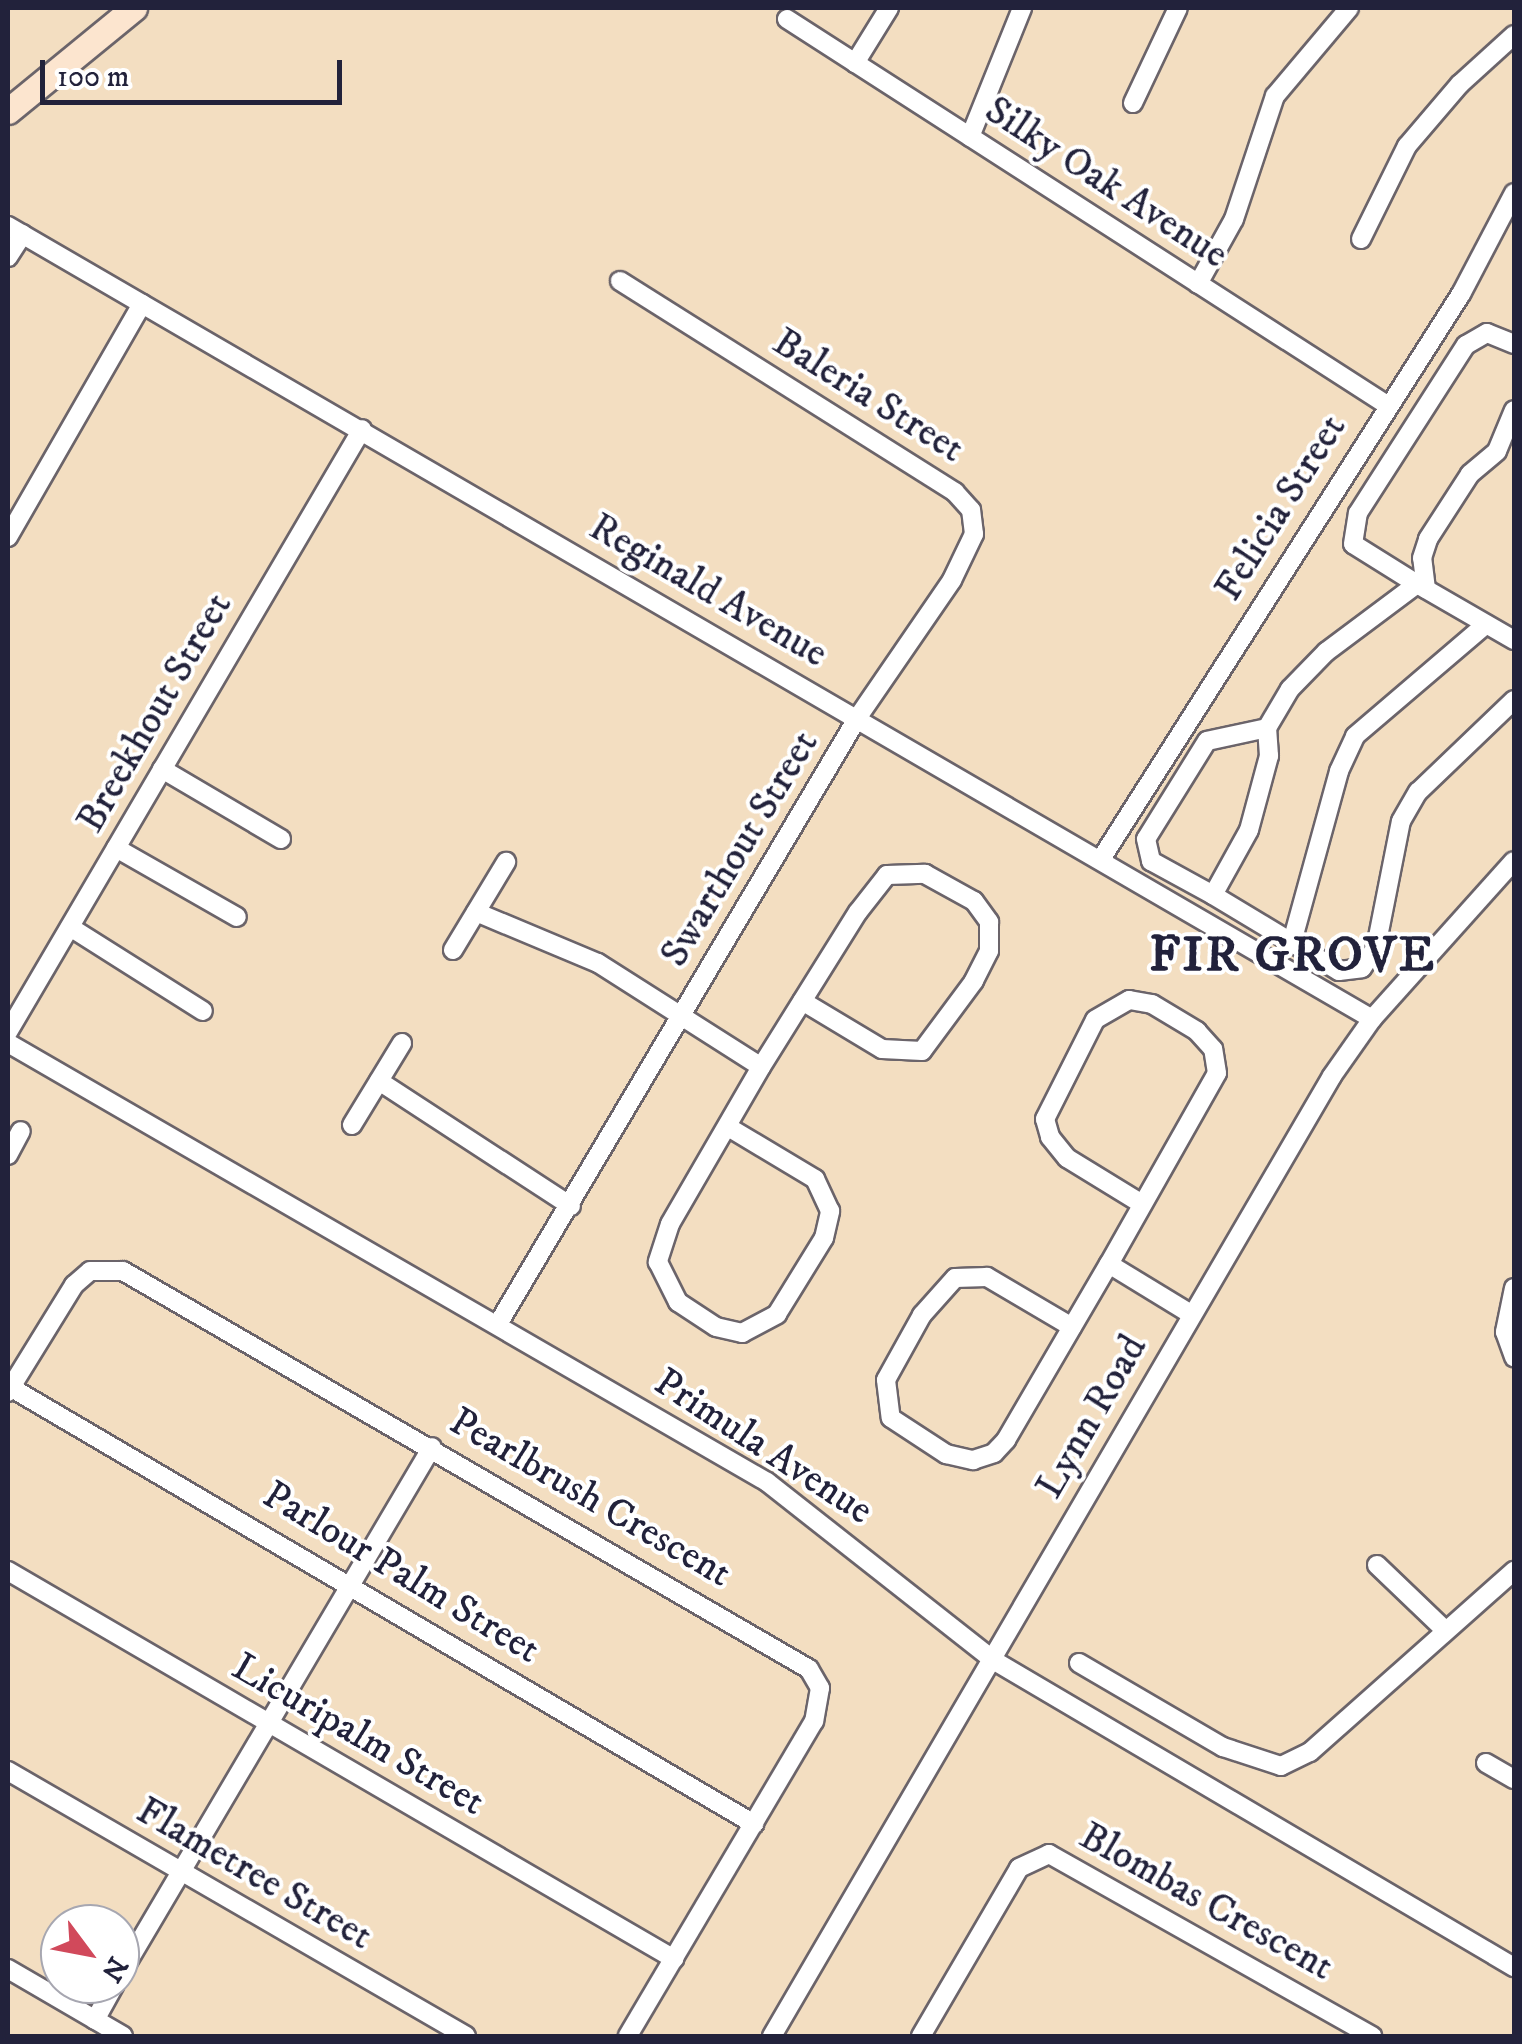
<!DOCTYPE html>
<style>
body{margin:0}
#map{position:relative;width:1522px;height:2044px;overflow:hidden;background:#f3dec1;font-family:"IM FELL DW Pica",serif}
div>[style]{position:absolute}
[style*='--x']{left:calc(var(--x)*1px);top:calc(var(--y)*1px);width:calc(var(--w)*1px);rotate:calc(var(--a)*1deg)}
.roads{filter:drop-shadow(2px 0 #6b646a) drop-shadow(-2px 0 #6b646a) drop-shadow(0 2px #6b646a) drop-shadow(0 -2px #6b646a)}
.street>*{height:18px;margin:-9px;padding:0 9px;transform-origin:9px;border-radius:9px;background:#fff}
.secondary>*{height:25px;margin:-12.5px;padding:0 12.5px;transform-origin:12.5px;border-radius:12.5px;background:#fce5cf}
span{translate:-50% -50%;white-space:nowrap;text-align:center;line-height:1.15;-webkit-text-stroke:8px #fff;paint-order:stroke}
.street-label{font-size:40px;color:#22223b}
.district-label{font-size:50px;color:#22223b;font-weight:700;letter-spacing:2.5px}
.frame{position:absolute;inset:0;border:10px solid #22223b;pointer-events:none}
.north{position:absolute;left:40px;top:1904px;width:100px;height:100px;box-sizing:border-box;background:#fff;border:2px solid #a7a7b1;border-radius:50%;rotate:122deg;font-size:28px;font-weight:700;line-height:40px;text-align:center;color:#22223b}
.north::after{content:'';display:block;margin:auto;width:35px;height:45px;background:#d1495b;clip-path:polygon(50% 0,100% 100%,50% 72%,0 100%)}
.scale{position:absolute;left:40px;top:60px;width:302px;height:45px;box-sizing:border-box;border:5px solid #22223b;border-top:0;padding-left:12px;font-size:30px;line-height:35px;white-space:nowrap;color:#22223b;-webkit-text-stroke:8px #fff;paint-order:stroke}
</style>
<div id="map">
<div class="roads">
<div class="street">
<i style="--x:787;--y:19;--w:713;--a:32.75"></i>
<i style="--x:855;--y:63;--w:65;--a:-58.3"></i>
<i style="--x:1133;--y:103;--w:105;--a:-64.7"></i>
<i style="--x:970;--y:137;--w:139;--a:-68"></i>
<i style="--x:8;--y:226;--w:1578;--a:30.17"></i>
<i style="--x:1361;--y:239;--w:104;--a:-63.7"></i>
<i style="--x:1407;--y:146;--w:82;--a:-49.5"></i>
<i style="--x:1460;--y:84;--w:73;--a:-42.2"></i>
<i style="--x:8;--y:257;--w:27;--a:-57"></i>
<i style="--x:1198;--y:284;--w:74;--a:-61"></i>
<i style="--x:1234;--y:219;--w:130;--a:-71.6"></i>
<i style="--x:1275;--y:96;--w:115;--a:-49.9"></i>
<i style="--x:8;--y:537;--w:269;--a:-60.1"></i>
<i style="--x:1417;--y:584;--w:75;--a:-148"></i>
<i style="--x:1353;--y:544;--w:31;--a:-81"></i>
<i style="--x:1358;--y:513;--w:200;--a:-57.3"></i>
<i style="--x:1466;--y:345;--w:24;--a:-30"></i>
<i style="--x:1487;--y:333;--w:29;--a:22"></i>
<i style="--x:1426;--y:589;--w:31;--a:-97"></i>
<i style="--x:1422;--y:558;--w:20;--a:-72"></i>
<i style="--x:1428;--y:539;--w:77;--a:-57.1"></i>
<i style="--x:1470;--y:474;--w:35;--a:-40"></i>
<i style="--x:1497;--y:451;--w:44;--a:-67.5"></i>
<i style="--x:1267;--y:728;--w:61;--a:167.8"></i>
<i style="--x:1207;--y:741;--w:115;--a:121.9"></i>
<i style="--x:1146;--y:839;--w:23;--a:77"></i>
<i style="--x:1151;--y:861;--w:71;--a:28.7"></i>
<i style="--x:1213;--y:895;--w:74;--a:-61"></i>
<i style="--x:1249;--y:830;--w:77;--a:-74.9"></i>
<i style="--x:1269;--y:756;--w:28;--a:-94"></i>
<i style="--x:1267;--y:728;--w:45;--a:-59.5"></i>
<i style="--x:1290;--y:689;--w:52;--a:-45.8"></i>
<i style="--x:1326;--y:652;--w:114;--a:-36.8"></i>
<i style="--x:1417;--y:584;--w:112;--a:30"></i>
<i style="--x:162;--y:769;--w:138;--a:30.5"></i>
<i style="--x:116;--y:848;--w:139;--a:29.7"></i>
<i style="--x:1101;--y:859;--w:670;--a:-57.5"></i>
<i style="--x:1461;--y:294;--w:114;--a:-62.3"></i>
<i style="--x:1213;--y:895;--w:147;--a:31.1"></i>
<i style="--x:1339;--y:971;--w:23;--a:-7"></i>
<i style="--x:1362;--y:968;--w:25;--a:-56"></i>
<i style="--x:1376;--y:947;--w:128;--a:-78.8"></i>
<i style="--x:1401;--y:821;--w:34;--a:-60"></i>
<i style="--x:1418;--y:792;--w:133;--a:-43.8"></i>
<i style="--x:476;--y:912;--w:132;--a:22.7"></i>
<i style="--x:598;--y:963;--w:193;--a:32.5"></i>
<i style="--x:761;--y:1067;--w:181;--a:120.1"></i>
<i style="--x:670;--y:1224;--w:40;--a:108"></i>
<i style="--x:658;--y:1262;--w:45;--a:63.4"></i>
<i style="--x:678;--y:1302;--w:45;--a:33.3"></i>
<i style="--x:716;--y:1327;--w:27;--a:13"></i>
<i style="--x:742;--y:1333;--w:40;--a:-28"></i>
<i style="--x:777;--y:1314;--w:89;--a:-58.3"></i>
<i style="--x:824;--y:1238;--w:28;--a:-77"></i>
<i style="--x:830;--y:1211;--w:35;--a:-115"></i>
<i style="--x:815;--y:1179;--w:101;--a:-149.1"></i>
<i style="--x:70;--y:927;--w:157;--a:32.3"></i>
<i style="--x:1292;--y:942;--w:177;--a:-74.6"></i>
<i style="--x:1339;--y:771;--w:38;--a:-65"></i>
<i style="--x:1355;--y:736;--w:172;--a:-40.5"></i>
<i style="--x:453;--y:950;--w:103;--a:-58.9"></i>
<i style="--x:8;--y:1032;--w:699;--a:-59.58"></i>
<i style="--x:8;--y:1043;--w:877;--a:30.04"></i>
<i style="--x:767;--y:1482;--w:288;--a:38.2"></i>
<i style="--x:993;--y:1660;--w:605;--a:30.51"></i>
<i style="--x:761;--y:1067;--w:183;--a:-58"></i>
<i style="--x:858;--y:912;--w:47;--a:-51.9"></i>
<i style="--x:887;--y:875;--w:38;--a:-2"></i>
<i style="--x:925;--y:874;--w:56;--a:28.9"></i>
<i style="--x:974;--y:901;--w:26;--a:54"></i>
<i style="--x:989;--y:922;--w:29;--a:90"></i>
<i style="--x:989;--y:951;--w:34;--a:117"></i>
<i style="--x:974;--y:981;--w:87;--a:126.6"></i>
<i style="--x:922;--y:1051;--w:40;--a:-177.1"></i>
<i style="--x:882;--y:1049;--w:93;--a:-149"></i>
<i style="--x:379;--y:1081;--w:229;--a:33.1"></i>
<i style="--x:352;--y:1125;--w:96;--a:-58.6"></i>
<i style="--x:8;--y:1155;--w:27;--a:-62"></i>
<i style="--x:1109;--y:1264;--w:219;--a:-60.5"></i>
<i style="--x:1217;--y:1073;--w:24;--a:-99"></i>
<i style="--x:1213;--y:1049;--w:24;--a:-132"></i>
<i style="--x:1197;--y:1031;--w:52;--a:-149"></i>
<i style="--x:1152;--y:1004;--w:23;--a:-170"></i>
<i style="--x:1129;--y:1000;--w:39;--a:150"></i>
<i style="--x:1095;--y:1020;--w:111;--a:116.8"></i>
<i style="--x:1045;--y:1119;--w:19;--a:74"></i>
<i style="--x:1050;--y:1137;--w:27;--a:51"></i>
<i style="--x:1067;--y:1158;--w:88;--a:31.5"></i>
<i style="--x:1514;--y:1288;--w:45;--a:101.6"></i>
<i style="--x:1505;--y:1332;--w:27;--a:70"></i>
<i style="--x:498;--y:1324;--w:706;--a:-59.33"></i>
<i style="--x:858;--y:717;--w:166;--a:-55.5"></i>
<i style="--x:952;--y:580;--w:51;--a:-64.4"></i>
<i style="--x:974;--y:534;--w:24;--a:-97"></i>
<i style="--x:971;--y:510;--w:24;--a:-132"></i>
<i style="--x:955;--y:492;--w:396;--a:-147.8"></i>
<i style="--x:1072;--y:1327;--w:99;--a:-149.5"></i>
<i style="--x:987;--y:1277;--w:32;--a:178"></i>
<i style="--x:955;--y:1278;--w:50;--a:131.7"></i>
<i style="--x:922;--y:1315;--w:74;--a:119"></i>
<i style="--x:886;--y:1380;--w:38;--a:83"></i>
<i style="--x:891;--y:1418;--w:66;--a:33.2"></i>
<i style="--x:946;--y:1454;--w:28;--a:13"></i>
<i style="--x:973;--y:1460;--w:22;--a:-18"></i>
<i style="--x:994;--y:1453;--w:18;--a:-47"></i>
<i style="--x:1006;--y:1440;--w:204;--a:-59.7"></i>
<i style="--x:1109;--y:1264;--w:96;--a:31.4"></i>
<i style="--x:10;--y:1387;--w:863;--a:30.43"></i>
<i style="--x:8;--y:1392;--w:126;--a:-58.3"></i>
<i style="--x:74;--y:1285;--w:21;--a:-41"></i>
<i style="--x:90;--y:1271;--w:33;--a:0"></i>
<i style="--x:123;--y:1271;--w:793;--a:30.12"></i>
<i style="--x:809;--y:1669;--w:22;--a:60"></i>
<i style="--x:820;--y:1688;--w:34;--a:100"></i>
<i style="--x:814;--y:1721;--w:366;--a:120.6"></i>
<i style="--x:1377;--y:1565;--w:95;--a:43.7"></i>
<i style="--x:8;--y:1571;--w:771;--a:30.22"></i>
<i style="--x:1079;--y:1663;--w:167;--a:30.3"></i>
<i style="--x:1223;--y:1747;--w:61;--a:18.1"></i>
<i style="--x:1281;--y:1766;--w:32;--a:-26"></i>
<i style="--x:1310;--y:1752;--w:273;--a:-41.6"></i>
<i style="--x:1486;--y:1763;--w:32;--a:30"></i>
<i style="--x:8;--y:1771;--w:529;--a:30.05"></i>
<i style="--x:8;--y:1969;--w:133;--a:30.2"></i>
<i style="--x:120;--y:1975;--w:613;--a:-59.42"></i>
<i style="--x:95;--y:2020;--w:41;--a:-60.9"></i>
<i style="--x:772;--y:2036;--w:1111;--a:-59.74"></i>
<i style="--x:1332;--y:1076;--w:70;--a:-54.9"></i>
<i style="--x:1372;--y:1019;--w:212;--a:-48.1"></i>
<i style="--x:921;--y:2036;--w:194;--a:-59.7"></i>
<i style="--x:1019;--y:1868;--w:33;--a:-25"></i>
<i style="--x:1049;--y:1854;--w:371;--a:29.4"></i>
</div>
<div class="secondary">
<i style="--x:8;--y:111;--w:163;--a:-39.3"></i>
</div>
</div>
<div class="street-label">
<span style="left:1106px;top:183px;rotate:33deg">Silky Oak Avenue</span>
<span style="left:868px;top:396px;rotate:32deg">Baleria Street</span>
<span style="left:1281px;top:508px;rotate:-58deg">Felicia Street</span>
<span style="left:708px;top:591px;rotate:30deg">Reginald Avenue</span>
<span style="left:155px;top:713px;rotate:-60deg">Breekhout Street</span>
<span style="left:740px;top:849px;rotate:-59deg">Swarthout Street</span>
<span style="left:1092px;top:1417px;rotate:-60deg">Lynn Road</span>
<span style="left:763px;top:1447px;rotate:33deg">Primula Avenue</span>
<span style="left:590px;top:1498px;rotate:30deg">Pearlbrush Crescent</span>
<span style="left:401px;top:1573px;rotate:31deg">Parlour Palm Street</span>
<span style="left:358px;top:1735px;rotate:30deg">Licuripalm Street</span>
<span style="left:254px;top:1874px;rotate:30deg">Flametree Street</span>
<span style="left:1206px;top:1902px;rotate:29deg">Blombas Crescent</span>
</div>
<div class="district-label">
<span style="left:1293px;top:956px">FIR GROVE</span>
</div>
<div class="frame"></div>
<div class="north">N</div>
<div class="scale">100 m</div>
</div>
